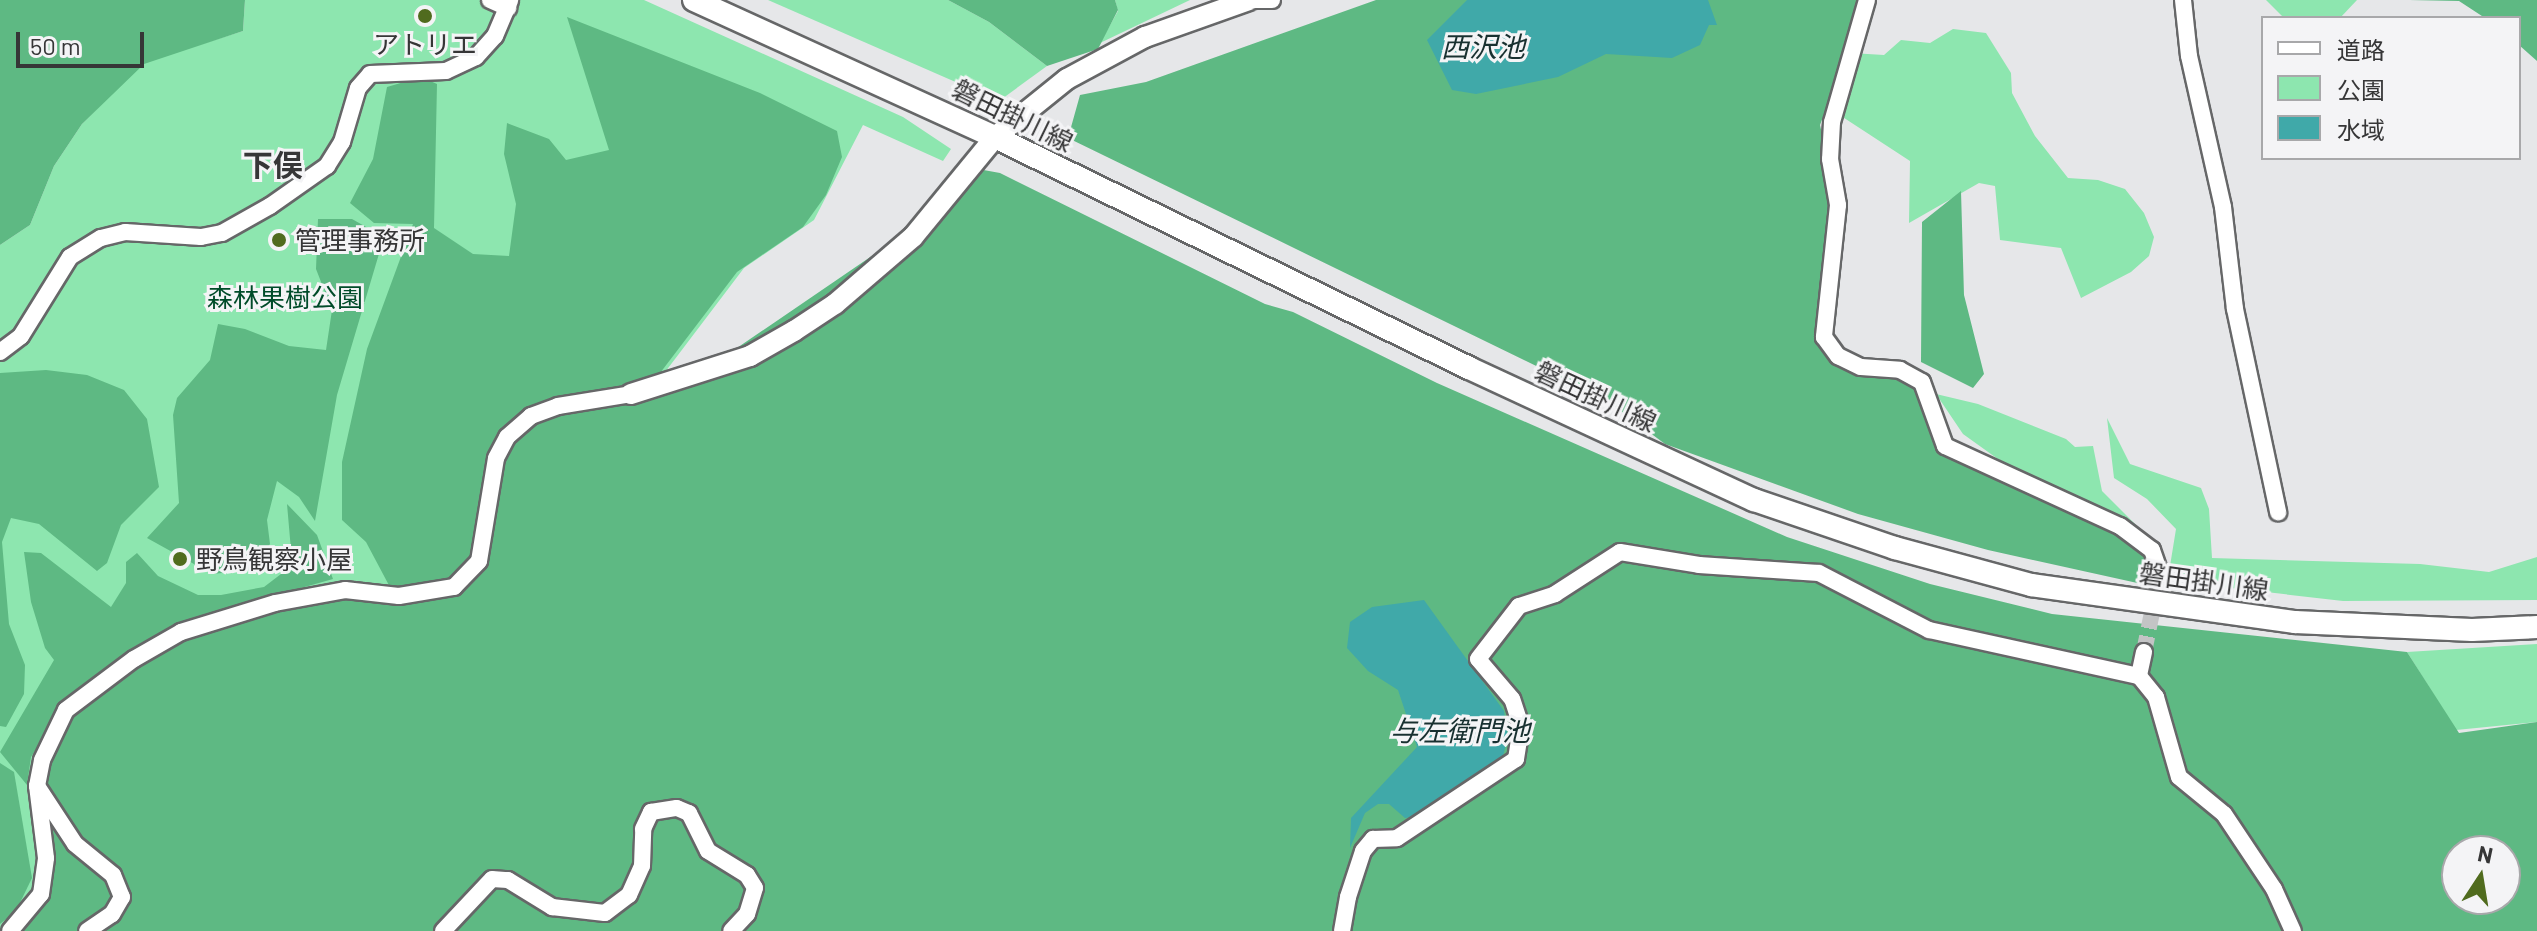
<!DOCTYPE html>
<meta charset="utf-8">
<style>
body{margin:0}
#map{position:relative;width:2537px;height:931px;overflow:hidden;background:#e6e7e9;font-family:Barlow,"Noto Sans JP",sans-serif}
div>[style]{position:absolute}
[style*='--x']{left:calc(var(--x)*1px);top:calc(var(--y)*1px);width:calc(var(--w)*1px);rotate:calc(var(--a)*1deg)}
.green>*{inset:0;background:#8de6af}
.forest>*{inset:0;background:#5eb983}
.water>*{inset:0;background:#40a9a9}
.minor-tunnel>*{height:16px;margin-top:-8px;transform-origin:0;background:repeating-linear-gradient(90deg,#c3c4c5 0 16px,transparent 0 24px)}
.roads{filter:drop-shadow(2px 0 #666768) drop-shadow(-2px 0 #666768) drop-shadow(0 2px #666768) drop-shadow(0 -2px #666768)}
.minor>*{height:16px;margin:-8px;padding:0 8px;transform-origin:8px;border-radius:8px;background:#fff}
.tertiary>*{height:20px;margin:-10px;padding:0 10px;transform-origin:10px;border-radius:10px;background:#fff}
.secondary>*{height:22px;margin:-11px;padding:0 11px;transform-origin:11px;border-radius:11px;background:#fff}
.dots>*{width:22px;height:22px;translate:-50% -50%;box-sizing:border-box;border:4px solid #f4f4f6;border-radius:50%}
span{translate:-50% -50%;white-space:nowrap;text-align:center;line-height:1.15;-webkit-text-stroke:6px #f4f4f6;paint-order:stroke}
.poi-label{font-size:26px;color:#363637}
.left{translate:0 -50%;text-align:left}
.street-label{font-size:26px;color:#363637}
.park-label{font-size:26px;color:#004b29}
.water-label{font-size:28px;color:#183030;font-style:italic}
.quarter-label{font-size:30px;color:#363637;font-weight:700}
.legend{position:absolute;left:2261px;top:16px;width:260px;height:144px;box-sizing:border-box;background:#f4f4f6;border:2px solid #a8a8aa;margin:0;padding:10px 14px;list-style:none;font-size:24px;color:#363637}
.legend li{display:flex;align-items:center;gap:16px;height:40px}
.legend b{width:40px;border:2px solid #a8a8aa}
.north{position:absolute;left:2441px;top:835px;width:80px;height:80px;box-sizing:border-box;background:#f4f4f6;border:2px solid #a8a8aa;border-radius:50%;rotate:12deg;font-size:22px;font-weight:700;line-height:32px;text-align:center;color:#363637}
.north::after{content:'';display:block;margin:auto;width:28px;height:36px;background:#506b1e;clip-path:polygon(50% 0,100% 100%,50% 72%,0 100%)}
.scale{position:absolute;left:16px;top:32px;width:128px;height:36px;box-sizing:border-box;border:4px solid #363637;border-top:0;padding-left:10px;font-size:24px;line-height:28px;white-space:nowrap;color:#363637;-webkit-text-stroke:6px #f4f4f6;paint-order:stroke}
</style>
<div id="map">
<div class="green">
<i style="clip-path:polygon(245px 0,644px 0,903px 117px,951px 149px,943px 161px,863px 125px,814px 220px,744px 268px,653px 388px,479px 561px,42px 887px,0 931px,0 245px,30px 225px,54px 166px,82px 124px,142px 63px,243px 31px)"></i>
<i style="clip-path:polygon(768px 0,948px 0,989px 22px,1047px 66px,999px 101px)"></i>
<i style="clip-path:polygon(1115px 0,1190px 0,1100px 43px,1118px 11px)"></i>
<i style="clip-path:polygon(2266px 0,2357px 0,2340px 18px,2284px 18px)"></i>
<i style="clip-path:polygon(1953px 29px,1986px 33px,2011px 73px,2012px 93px,2035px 136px,2068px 178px,2098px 180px,2125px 189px,2144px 213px,2154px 237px,2149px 256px,2131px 272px,2081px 298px,2061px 248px,2000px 240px,1995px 186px,1979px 183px,1909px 223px,1910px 161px,1835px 112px,1851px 53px,1884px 55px,1901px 40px,1930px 43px)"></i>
<i style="clip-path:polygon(1936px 394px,1978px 404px,2066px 439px,2075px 447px,2093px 446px,2102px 491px,2141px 530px,2030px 482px,1963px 434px)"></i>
<i style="clip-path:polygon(2107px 418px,2130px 464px,2201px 488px,2209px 509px,2212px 558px,2420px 564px,2489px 572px,2537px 557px,2537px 600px,2343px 601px,2205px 585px,2170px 566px,2176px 529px,2147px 499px,2114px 478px)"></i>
<i style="clip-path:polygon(2537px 644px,2537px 722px,2456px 730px,2407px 652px)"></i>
</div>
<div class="forest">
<i style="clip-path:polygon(0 0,245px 0,243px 31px,144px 64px,82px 124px,54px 166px,30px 225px,0 245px)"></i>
<i style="clip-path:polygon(948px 0,1115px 0,1118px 10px,1098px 49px,1047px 66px,989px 22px)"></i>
<i style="clip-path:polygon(1376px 0,1867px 0,1820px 125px,1838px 205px,1824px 337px,1851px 363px,1922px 382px,1945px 446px,2152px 550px,2160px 588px,1988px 550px,1858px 514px,1665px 444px,1606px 400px,1068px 138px,1080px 95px,1146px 82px)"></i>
<i style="clip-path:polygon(2409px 0,2537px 0,2537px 61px,2519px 45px,2519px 18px,2485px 18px,2459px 1px)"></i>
<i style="clip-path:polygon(evenodd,567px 17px,760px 93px,837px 131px,842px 157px,826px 195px,803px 227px,737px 272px,654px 381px,693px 378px,945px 206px,978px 169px,1000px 173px,1265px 304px,1293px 312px,1437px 383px,1787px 537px,1930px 584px,2052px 614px,2407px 652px,2459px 733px,2537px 722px,2537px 931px,1px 931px,42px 887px,32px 798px,49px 728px,31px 757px,27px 785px,0 752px,54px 660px,45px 648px,31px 602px,24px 552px,41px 553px,111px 607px,126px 583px,126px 562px,137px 553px,158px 576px,198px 595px,221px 595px,264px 587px,281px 574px,291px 550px,287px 504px,317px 535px,333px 579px,216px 612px,138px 651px,345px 590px,392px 591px,366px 542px,342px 520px,342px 462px,367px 349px,413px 224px,374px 223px,350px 203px,373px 159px,387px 87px,421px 77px,437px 84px,434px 228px,473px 254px,509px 256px,516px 204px,504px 154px,507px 123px,549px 139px,566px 160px,609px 150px,567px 17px,496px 458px,479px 561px,475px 554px,485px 468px,496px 458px,567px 17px,2457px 851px,2505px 851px,2505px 899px,2457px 899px,2457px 851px)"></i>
<i style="clip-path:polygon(1961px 191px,1964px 295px,1984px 374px,1973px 388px,1921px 362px,1922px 222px)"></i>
<i style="clip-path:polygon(318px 219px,352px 219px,384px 237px,337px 395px,315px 521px,299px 497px,277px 481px,267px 520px,270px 544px,252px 570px,212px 574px,147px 538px,179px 503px,173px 415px,177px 398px,210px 360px,218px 324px,245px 329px,289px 346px,326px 350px,332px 310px,316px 269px)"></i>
<i style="clip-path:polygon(46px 370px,87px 375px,124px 390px,147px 419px,159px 487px,121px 525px,107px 563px,97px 571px,39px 524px,11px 518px,2px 542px,9px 624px,25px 665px,24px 694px,6px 727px,0 726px,0 373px)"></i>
<i style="clip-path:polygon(0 763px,14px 772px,32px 878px,16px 911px,0 924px)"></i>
</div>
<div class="water">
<i style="clip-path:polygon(1467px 0,1708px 0,1717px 25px,1709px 25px,1700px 45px,1672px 58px,1606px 54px,1558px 77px,1476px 94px,1452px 90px,1427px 40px)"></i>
<i style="clip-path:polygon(1424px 600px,1504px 711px,1508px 738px,1502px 759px,1487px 778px,1427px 815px,1405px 818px,1389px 804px,1378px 804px,1365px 813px,1350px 848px,1351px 818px,1417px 747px,1398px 690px,1368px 671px,1347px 648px,1350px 622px,1372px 607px)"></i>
</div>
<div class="minor-tunnel">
<i style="--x:2144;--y:652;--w:81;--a:-78.6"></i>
</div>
<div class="roads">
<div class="minor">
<i style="--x:490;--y:0;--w:20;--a:24"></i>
<i style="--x:1246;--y:0;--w:26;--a:0"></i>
<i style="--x:1867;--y:0;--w:127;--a:106"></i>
<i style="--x:1832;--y:122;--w:37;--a:93"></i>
<i style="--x:1830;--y:159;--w:47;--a:80.1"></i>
<i style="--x:1838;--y:205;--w:133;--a:96.1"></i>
<i style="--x:1824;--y:337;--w:24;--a:54"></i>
<i style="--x:1838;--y:356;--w:25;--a:26"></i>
<i style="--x:1861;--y:367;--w:39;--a:4"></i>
<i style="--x:1900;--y:370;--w:25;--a:29"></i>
<i style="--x:1922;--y:382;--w:68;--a:70.2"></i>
<i style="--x:1945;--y:446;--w:192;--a:24.6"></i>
<i style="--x:2120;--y:526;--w:40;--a:37"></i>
<i style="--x:2152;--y:550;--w:24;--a:71"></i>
<i style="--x:2183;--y:0;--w:56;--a:83.9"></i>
<i style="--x:2189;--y:56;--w:155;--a:77.3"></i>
<i style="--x:2223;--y:207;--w:103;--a:83.3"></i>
<i style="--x:2235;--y:309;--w:208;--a:78"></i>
<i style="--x:0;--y:352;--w:26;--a:-37"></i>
<i style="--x:21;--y:336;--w:93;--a:-58.2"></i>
<i style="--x:70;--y:257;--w:36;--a:-32"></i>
<i style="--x:101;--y:238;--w:25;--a:-14"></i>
<i style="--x:125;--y:232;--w:76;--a:3.8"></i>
<i style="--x:201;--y:237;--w:21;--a:-11"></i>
<i style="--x:222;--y:233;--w:55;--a:-29.4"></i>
<i style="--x:270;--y:206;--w:70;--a:-35.1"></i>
<i style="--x:327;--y:166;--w:28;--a:-58"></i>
<i style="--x:342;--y:142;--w:56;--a:-73.5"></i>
<i style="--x:358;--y:88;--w:18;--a:-49"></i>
<i style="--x:370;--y:74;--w:76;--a:-2.3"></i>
<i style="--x:446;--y:71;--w:33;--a:-25"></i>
<i style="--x:476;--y:57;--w:28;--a:-48"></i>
<i style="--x:495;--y:36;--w:39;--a:-67"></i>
<i style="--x:2144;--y:652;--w:25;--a:102"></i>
<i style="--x:2139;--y:676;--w:27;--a:51"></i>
<i style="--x:2156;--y:697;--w:83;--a:74"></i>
<i style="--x:2179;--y:777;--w:58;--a:39.4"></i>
<i style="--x:2224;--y:814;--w:90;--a:56.3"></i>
<i style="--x:2274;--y:889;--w:46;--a:65.7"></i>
<i style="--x:37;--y:786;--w:69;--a:56.8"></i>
<i style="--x:75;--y:844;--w:49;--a:39.2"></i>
<i style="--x:113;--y:875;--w:24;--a:68"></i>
<i style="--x:122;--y:897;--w:20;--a:120"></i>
<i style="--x:112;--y:914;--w:30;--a:146"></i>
<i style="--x:10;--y:931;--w:48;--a:-50"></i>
<i style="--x:41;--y:894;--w:36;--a:-82"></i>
<i style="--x:46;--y:858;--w:73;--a:-97.1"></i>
<i style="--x:37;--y:786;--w:26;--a:-79"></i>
<i style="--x:42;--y:760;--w:55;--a:-64.4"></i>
<i style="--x:66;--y:710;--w:85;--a:-36.9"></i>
<i style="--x:134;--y:659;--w:54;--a:-29.9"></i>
<i style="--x:181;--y:632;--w:98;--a:-17.1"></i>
<i style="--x:275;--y:603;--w:71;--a:-10.5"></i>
<i style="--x:345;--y:590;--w:54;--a:6.3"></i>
<i style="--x:399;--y:596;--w:56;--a:-9.3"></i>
<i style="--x:454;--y:587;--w:36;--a:-46"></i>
<i style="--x:479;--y:561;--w:104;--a:-80.6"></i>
<i style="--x:496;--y:458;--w:24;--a:-62"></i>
<i style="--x:507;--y:437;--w:32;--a:-41"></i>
<i style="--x:531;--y:416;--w:29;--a:-20"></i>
<i style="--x:558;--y:406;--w:74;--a:-9.3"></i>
<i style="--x:443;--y:931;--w:71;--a:-46.7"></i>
<i style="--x:492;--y:879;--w:16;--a:4"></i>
<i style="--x:508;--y:880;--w:52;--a:31.5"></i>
<i style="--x:552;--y:907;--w:53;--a:6.5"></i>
<i style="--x:605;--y:913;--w:30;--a:-37"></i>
<i style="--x:629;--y:895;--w:32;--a:-66"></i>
<i style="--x:642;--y:866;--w:37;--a:-88"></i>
<i style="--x:643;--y:829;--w:19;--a:-65"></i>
<i style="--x:651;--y:812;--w:26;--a:-9"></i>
<i style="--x:677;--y:808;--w:13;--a:23"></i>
<i style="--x:689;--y:813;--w:42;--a:63.4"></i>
<i style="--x:708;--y:851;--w:46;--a:31.6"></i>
<i style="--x:747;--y:875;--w:15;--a:58"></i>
<i style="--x:755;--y:888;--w:27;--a:107"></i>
<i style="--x:747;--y:914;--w:23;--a:133"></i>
<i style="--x:1342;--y:931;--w:35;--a:-80"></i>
<i style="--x:1348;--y:897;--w:48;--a:-71.9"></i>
<i style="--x:1363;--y:851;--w:16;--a:-50"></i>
<i style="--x:1373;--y:839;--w:24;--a:-2"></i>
<i style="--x:1397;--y:838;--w:143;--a:-33.6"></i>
<i style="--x:1516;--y:759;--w:33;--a:-81"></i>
<i style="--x:1521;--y:726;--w:28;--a:-108"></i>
<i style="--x:1512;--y:699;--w:52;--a:-130.4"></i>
<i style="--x:1478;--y:659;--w:67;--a:-52.3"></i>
<i style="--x:1519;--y:606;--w:38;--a:-18"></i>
<i style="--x:1555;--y:594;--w:77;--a:-32.9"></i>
<i style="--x:1620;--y:552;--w:80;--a:9.3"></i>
<i style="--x:1699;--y:565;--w:120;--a:3.8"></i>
<i style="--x:1819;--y:573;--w:124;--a:27.4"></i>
<i style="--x:1929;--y:630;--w:215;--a:12.4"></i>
</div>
<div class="tertiary">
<i style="--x:631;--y:394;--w:125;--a:-17.7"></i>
<i style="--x:750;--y:356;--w:51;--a:-29.6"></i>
<i style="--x:794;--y:331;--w:49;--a:-33.4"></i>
<i style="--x:835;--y:304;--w:103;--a:-40.7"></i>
<i style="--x:913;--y:237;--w:129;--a:-50.6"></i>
<i style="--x:995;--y:137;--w:92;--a:-38.9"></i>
<i style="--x:1067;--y:79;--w:89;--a:-28.3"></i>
<i style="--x:1145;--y:37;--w:110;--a:-19.6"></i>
</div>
<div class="secondary">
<i style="--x:694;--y:0;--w:331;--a:24.5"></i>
<i style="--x:995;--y:137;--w:527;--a:25.98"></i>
<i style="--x:1469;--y:368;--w:314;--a:24.9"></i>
<i style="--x:1754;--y:500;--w:149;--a:18.8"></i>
<i style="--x:1895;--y:548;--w:141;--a:15.2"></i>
<i style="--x:2031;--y:585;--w:267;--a:8"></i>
<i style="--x:2295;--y:622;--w:177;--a:2.6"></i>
<i style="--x:2472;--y:630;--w:65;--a:-2.6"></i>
</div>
</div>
<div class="dots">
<i style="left:425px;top:16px;background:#506b1e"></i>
<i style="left:279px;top:240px;background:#506b1e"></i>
<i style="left:180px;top:559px;background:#506b1e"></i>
</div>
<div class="poi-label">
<span style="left:425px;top:44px">アトリエ</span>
<span class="left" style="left:295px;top:240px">管理事務所</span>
<span class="left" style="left:196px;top:559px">野鳥観察小屋</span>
</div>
<div class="street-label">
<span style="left:1013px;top:115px;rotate:26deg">磐田掛川線</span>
<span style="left:1596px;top:396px;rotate:25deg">磐田掛川線</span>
<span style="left:2204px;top:581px;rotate:8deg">磐田掛川線</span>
</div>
<div class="park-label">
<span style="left:285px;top:297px">森林果樹公園</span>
</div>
<div class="water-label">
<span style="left:1483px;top:46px">西沢池</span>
<span style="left:1460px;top:730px">与左衛門池</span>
</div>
<div class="quarter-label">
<span style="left:273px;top:164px">下俣</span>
</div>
<ul class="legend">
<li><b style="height:10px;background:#fff"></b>道路</li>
<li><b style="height:22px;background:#8de6af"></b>公園</li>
<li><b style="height:22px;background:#40a9a9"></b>水域</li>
</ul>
<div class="north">N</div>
<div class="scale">50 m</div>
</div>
